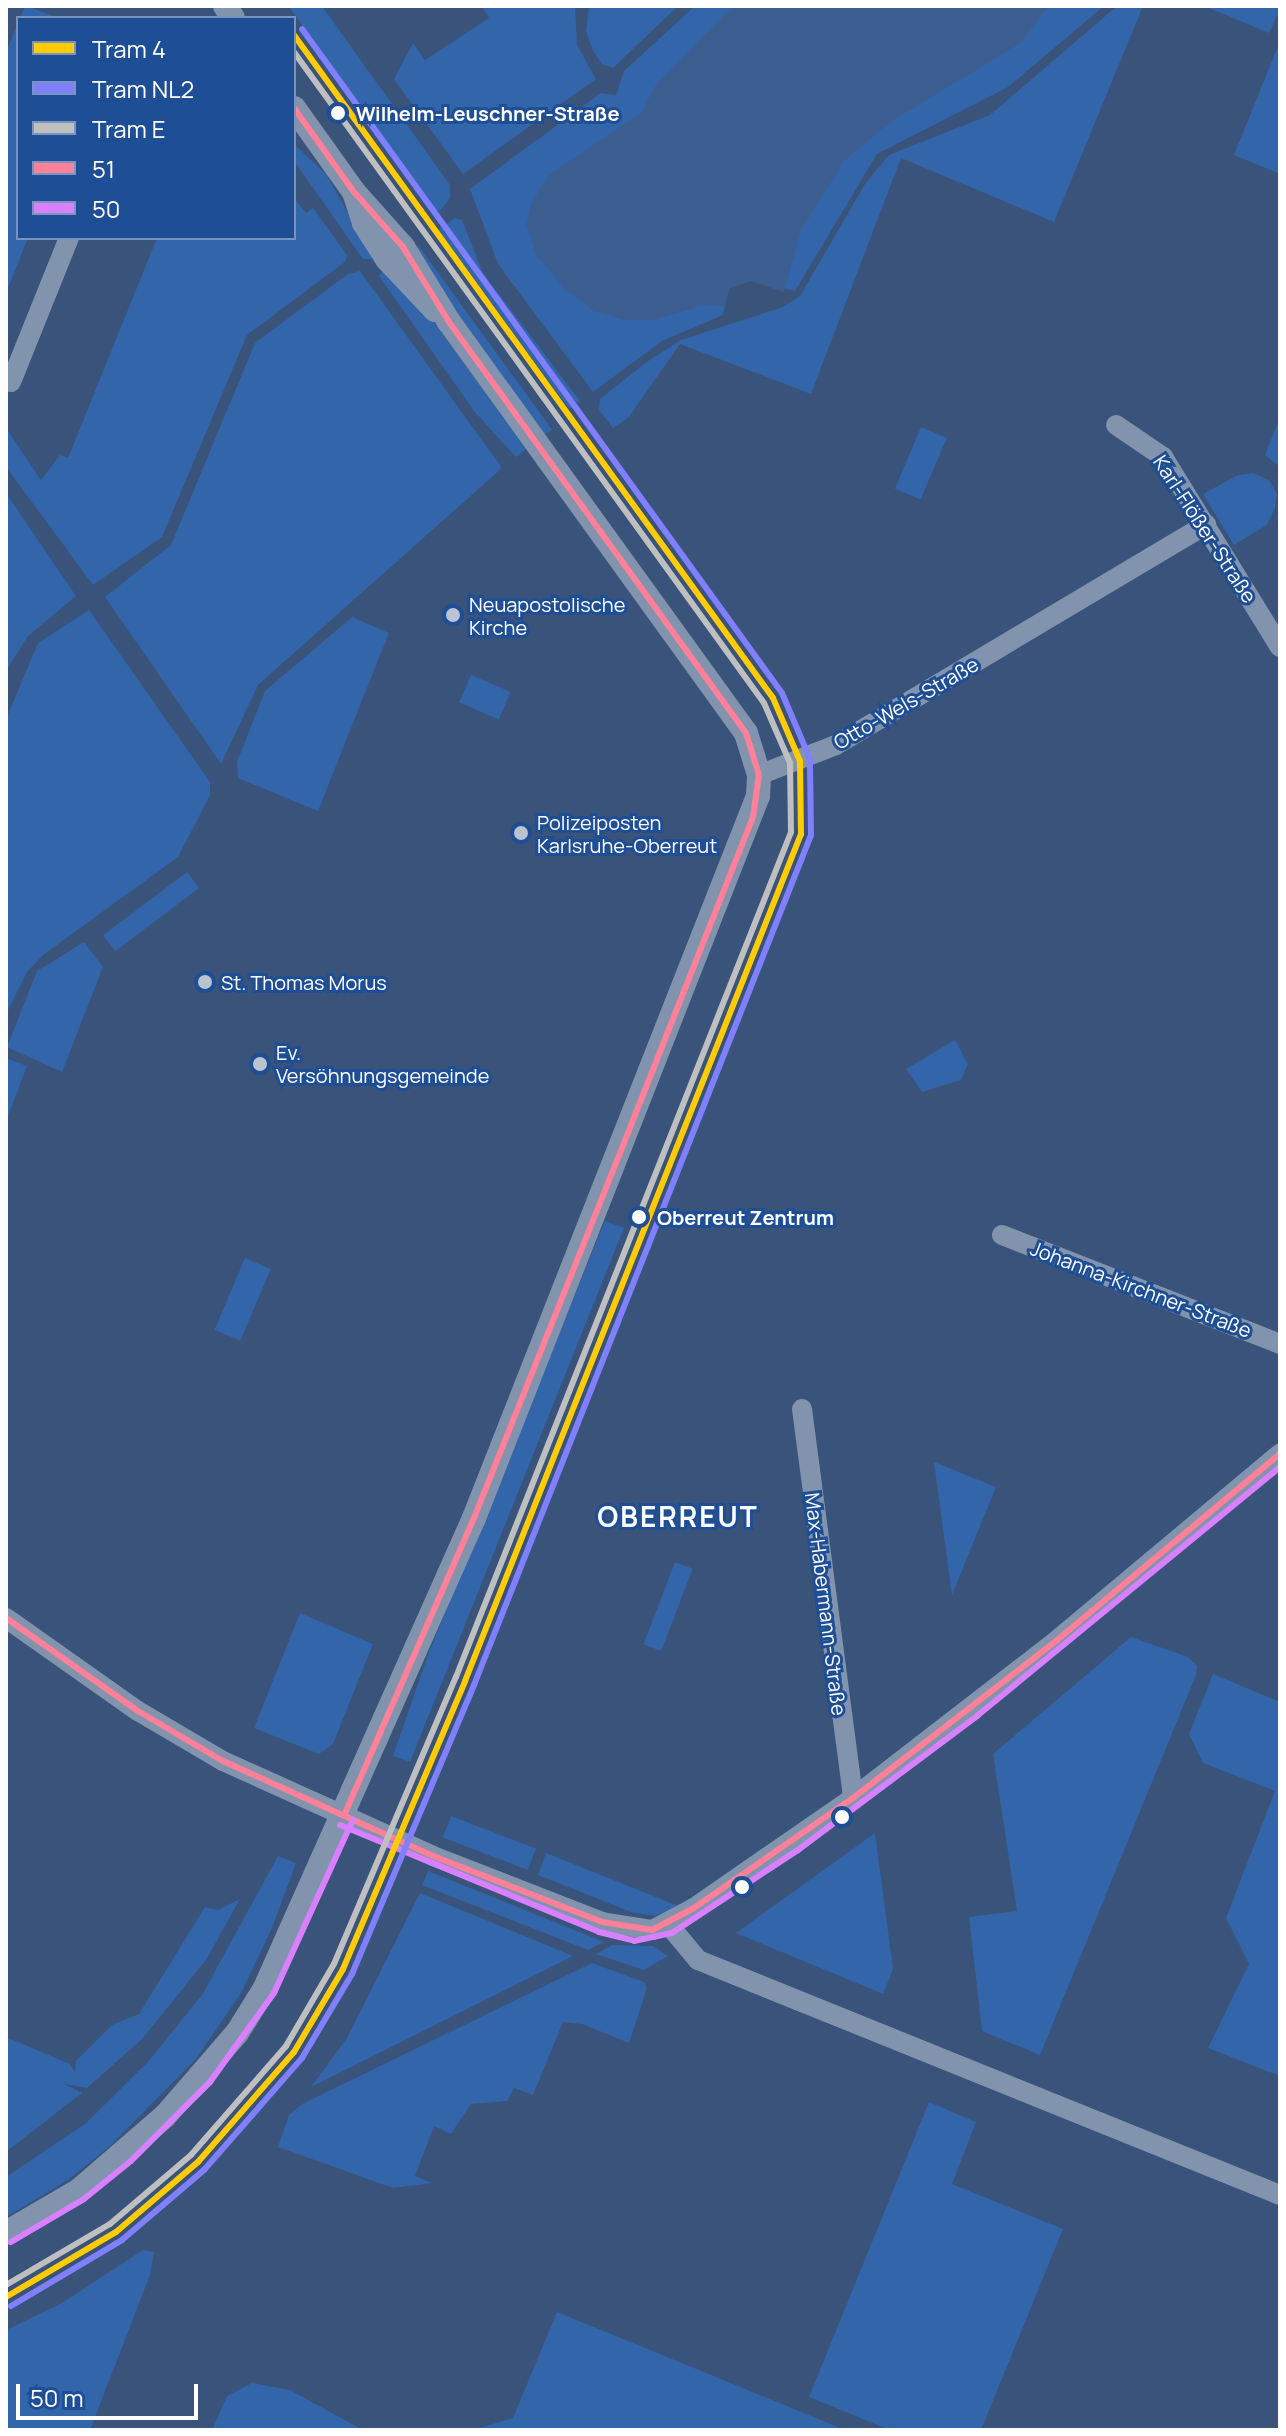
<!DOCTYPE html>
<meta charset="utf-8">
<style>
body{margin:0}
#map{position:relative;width:1286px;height:2436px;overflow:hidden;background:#39537a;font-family:Manrope,sans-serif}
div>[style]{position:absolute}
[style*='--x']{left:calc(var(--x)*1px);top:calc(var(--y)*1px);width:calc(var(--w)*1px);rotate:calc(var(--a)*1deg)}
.green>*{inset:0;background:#3365aa;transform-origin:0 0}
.water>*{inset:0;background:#3d5e90}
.minor>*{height:20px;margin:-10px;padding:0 10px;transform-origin:10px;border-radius:10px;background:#8294ad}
.tertiary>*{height:24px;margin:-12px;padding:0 12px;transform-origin:12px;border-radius:12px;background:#8294ad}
.bus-1>*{height:6px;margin:-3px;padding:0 3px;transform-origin:3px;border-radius:3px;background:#ff8098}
.bus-2>*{height:6px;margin:-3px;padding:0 3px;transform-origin:3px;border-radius:3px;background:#d880ff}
.tram-1>*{height:6px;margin:-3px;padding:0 3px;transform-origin:3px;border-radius:3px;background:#ffcb04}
.tram-2>*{height:6px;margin:-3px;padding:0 3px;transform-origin:3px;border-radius:3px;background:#8080ff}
.tram-3>*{height:6px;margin:-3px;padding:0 3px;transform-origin:3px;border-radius:3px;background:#bfbfbf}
.dots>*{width:22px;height:22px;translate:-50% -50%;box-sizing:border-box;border:4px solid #1e4e95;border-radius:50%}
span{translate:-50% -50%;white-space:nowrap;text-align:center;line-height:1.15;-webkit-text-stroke:6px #1e4e95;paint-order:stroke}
.stop-label{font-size:20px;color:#fff;font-weight:700}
.left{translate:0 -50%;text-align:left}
.street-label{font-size:20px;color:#fff}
.poi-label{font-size:20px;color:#fff}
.district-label{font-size:28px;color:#fff;font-weight:700;letter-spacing:2px}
.frame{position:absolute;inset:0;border:8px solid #fff;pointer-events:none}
.legend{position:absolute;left:16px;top:16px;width:280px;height:224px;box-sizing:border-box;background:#1e4e95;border:2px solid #7895bf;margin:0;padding:10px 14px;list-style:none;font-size:24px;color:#fff}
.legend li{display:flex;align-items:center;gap:16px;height:40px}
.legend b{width:40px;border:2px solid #7895bf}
.scale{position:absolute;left:16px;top:2384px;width:182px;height:36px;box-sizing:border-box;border:4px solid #fff;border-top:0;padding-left:10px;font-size:24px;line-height:28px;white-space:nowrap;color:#fff;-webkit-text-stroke:6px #1e4e95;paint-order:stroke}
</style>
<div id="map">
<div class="green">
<i style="clip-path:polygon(25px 6px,27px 6px,58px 18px,20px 18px)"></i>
<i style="clip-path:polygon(322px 6px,450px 185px,450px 198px,441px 210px,436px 212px,289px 7px)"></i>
<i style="clip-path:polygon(482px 6px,575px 6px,577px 45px,596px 79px,463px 174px,394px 79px,413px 43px,425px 60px,489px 18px)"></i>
<i style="clip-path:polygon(589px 6px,678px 6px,613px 68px,602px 64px,593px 51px,586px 31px)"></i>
<i style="clip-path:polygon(695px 6px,1104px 6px,1008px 87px,877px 154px,795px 291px,751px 281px,729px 288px,723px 315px,662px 341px,593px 392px,498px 264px,470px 189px,601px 93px,616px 95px,624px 71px)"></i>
<i style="clip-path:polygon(1117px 6px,1143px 6px,1054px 222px,901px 158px,811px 394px,680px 344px,628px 418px,613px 428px,599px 410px,600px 399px,648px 361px,681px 340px,783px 307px,800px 296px,865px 184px,889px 155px,990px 115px)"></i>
<i style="clip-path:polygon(1204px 6px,1279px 6px,1280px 10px,1269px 33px)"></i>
<i style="clip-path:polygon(18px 23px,18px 238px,28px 238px,6px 293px,6px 52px)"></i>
<i style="clip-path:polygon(1280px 41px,1280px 174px,1234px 155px)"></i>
<i style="clip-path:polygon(294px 144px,326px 174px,373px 257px,370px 259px,363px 259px,294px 161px)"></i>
<i style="clip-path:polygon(294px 198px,306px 213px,313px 208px,347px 255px,345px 262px,247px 335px,162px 537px,93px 585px,6px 467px,6px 428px,41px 480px,60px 455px,68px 458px,157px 238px,294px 238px)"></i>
<i style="clip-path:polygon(455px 218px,462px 220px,483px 273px,580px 401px,569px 409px,438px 230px)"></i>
<i style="left:418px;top:245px;width:228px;height:9px;rotate:54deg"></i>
<i style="clip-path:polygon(385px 269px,434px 322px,526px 449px,516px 457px,474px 411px,379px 276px)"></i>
<i style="clip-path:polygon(360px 271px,502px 468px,258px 685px,221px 764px,105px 597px,171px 545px,255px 343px,348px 274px)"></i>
<i style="clip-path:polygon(1280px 417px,1280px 467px,1265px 455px)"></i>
<i style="left:921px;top:427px;width:28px;height:67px;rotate:23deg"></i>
<i style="clip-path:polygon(1253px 473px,1269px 480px,1277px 494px,1275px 508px,1267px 525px,1234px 545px,1203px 494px,1238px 475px)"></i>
<i style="clip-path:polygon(6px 493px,76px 596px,28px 636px,7px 669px)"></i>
<i style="clip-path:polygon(89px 610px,210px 782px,210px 795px,178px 857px,43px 955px,27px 972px,6px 1014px,6px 719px,38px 643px)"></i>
<i style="clip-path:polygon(352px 617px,389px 633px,318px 811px,238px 778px,237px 762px,265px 691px)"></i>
<i style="left:471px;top:675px;width:43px;height:30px;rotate:23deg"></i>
<i style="left:187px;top:872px;width:20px;height:105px;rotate:53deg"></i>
<i style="clip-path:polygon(84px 942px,103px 967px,62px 1072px,7px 1047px,37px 971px)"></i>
<i style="clip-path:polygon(955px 1040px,968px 1064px,961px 1080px,922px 1092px,906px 1069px)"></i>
<i style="clip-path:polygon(6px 1058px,27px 1066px,6px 1121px)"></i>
<i style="clip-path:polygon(605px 1221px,624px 1228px,410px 1762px,393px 1756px,428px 1655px)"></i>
<i style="left:245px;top:1258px;width:28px;height:78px;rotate:23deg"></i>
<i style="clip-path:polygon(934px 1462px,996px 1487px,952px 1595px)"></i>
<i style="left:675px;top:1562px;width:19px;height:88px;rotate:21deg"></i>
<i style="clip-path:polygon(300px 1613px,373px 1644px,333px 1744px,319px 1754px,254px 1728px)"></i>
<i style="clip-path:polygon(1131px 1637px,1188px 1657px,1197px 1666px,1196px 1675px,1040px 2055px,982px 2031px,969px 1917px,1017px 1911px,993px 1754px)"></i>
<i style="clip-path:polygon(1213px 1674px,1280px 1702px,1280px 2076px,1208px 2048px,1249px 1964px,1226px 1918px,1275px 1791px,1203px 1763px,1189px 1734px)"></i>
<i style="left:451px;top:1816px;width:91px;height:23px;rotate:21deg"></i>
<i style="clip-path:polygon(875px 1833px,893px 1969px,883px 1994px,736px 1933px)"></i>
<i style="clip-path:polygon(546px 1853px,671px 1903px,678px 1906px,655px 1916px,631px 1912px,538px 1875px)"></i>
<i style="clip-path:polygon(278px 1856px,296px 1863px,272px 1928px,241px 1993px,196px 2059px,110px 2146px,68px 2180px,6px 2217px,6px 2177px,86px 2123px,147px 2063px,202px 1995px)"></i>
<i style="clip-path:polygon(428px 1871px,604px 1942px,588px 1950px,422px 1885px)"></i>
<i style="clip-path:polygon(420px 1893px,573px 1956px,311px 2087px,347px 2038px)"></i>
<i style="clip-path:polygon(240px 1899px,206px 1960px,142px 2039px,87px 2088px,64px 2084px,82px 2093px,6px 2152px,6px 2037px,70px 2064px,75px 2072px,76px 2061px,112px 2025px,139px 2014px,205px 1907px,218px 1910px)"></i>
<i style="clip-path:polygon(612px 1945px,653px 1946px,668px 1956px,644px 1970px,596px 1954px)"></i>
<i style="clip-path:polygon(592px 1963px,644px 1982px,647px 1988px,629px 2043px,582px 2024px,563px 2022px,533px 2095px,514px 2088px,507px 2101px,471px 2104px,451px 2134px,434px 2126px,415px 2176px,432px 2183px,393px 2188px,278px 2147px,289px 2115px,302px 2104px)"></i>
<i style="clip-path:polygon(929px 2102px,976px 2122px,952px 2184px,1063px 2229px,981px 2430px,890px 2430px,809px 2397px)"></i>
<i style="clip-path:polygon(143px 2250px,154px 2252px,150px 2275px,90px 2430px,6px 2430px,6px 2330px,62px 2303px)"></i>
<i style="clip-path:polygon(557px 2312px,704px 2372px,845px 2430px,472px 2430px,513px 2418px)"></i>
<i style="clip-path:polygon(252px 2383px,290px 2390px,363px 2430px,212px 2430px,227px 2396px)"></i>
</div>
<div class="water">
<i style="clip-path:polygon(733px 6px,1049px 6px,1019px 44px,892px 121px,844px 161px,801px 230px,784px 292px,751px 281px,729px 288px,725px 306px,701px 306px,653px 320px,624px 320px,594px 311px,565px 289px,537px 256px,526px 225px,532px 202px,549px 175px,641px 113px,656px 85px)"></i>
</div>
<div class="minor">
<i style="--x:11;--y:382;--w:155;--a:-68.1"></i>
<i style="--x:1116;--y:425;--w:57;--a:34.2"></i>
<i style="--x:1163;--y:457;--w:223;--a:58.4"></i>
<i style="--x:759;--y:775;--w:83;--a:-21.3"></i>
<i style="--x:836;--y:745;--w:431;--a:-30.8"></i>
<i style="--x:1002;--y:1235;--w:299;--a:21.4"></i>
<i style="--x:802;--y:1409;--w:392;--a:82.5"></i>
<i style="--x:6;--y:1618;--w:161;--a:35.2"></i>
<i style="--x:138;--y:1711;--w:99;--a:30.5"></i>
<i style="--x:223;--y:1761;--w:230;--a:24.3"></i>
<i style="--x:433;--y:1856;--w:181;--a:21.3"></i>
<i style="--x:602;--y:1922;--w:51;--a:9.1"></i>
<i style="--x:652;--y:1930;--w:47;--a:-27.6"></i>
<i style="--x:694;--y:1908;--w:193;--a:-34.7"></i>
<i style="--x:853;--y:1798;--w:249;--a:-37.7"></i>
<i style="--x:1050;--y:1646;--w:300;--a:-39.9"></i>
<i style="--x:668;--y:1924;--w:47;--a:50.2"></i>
<i style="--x:698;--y:1960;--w:628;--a:21.99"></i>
</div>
<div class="tertiary">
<i style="--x:225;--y:6;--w:14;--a:56"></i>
<i style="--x:355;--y:195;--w:29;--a:72"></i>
<i style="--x:364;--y:223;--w:43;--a:57.4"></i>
<i style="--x:387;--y:259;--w:70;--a:46.7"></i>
<i style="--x:6;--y:2233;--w:83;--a:-30.3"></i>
<i style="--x:78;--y:2191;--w:115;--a:-40.8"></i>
<i style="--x:165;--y:2116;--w:110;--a:-49.1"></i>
<i style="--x:237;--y:2033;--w:53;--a:-58.1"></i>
<i style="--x:265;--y:1988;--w:514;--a:-66.03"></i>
<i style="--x:474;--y:1518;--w:776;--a:-68.53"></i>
<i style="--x:758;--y:796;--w:21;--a:-87"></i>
<i style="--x:759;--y:775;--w:44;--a:-107.2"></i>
<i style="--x:746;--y:733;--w:507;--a:-125.85"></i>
<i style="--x:449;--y:322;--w:88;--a:-121.5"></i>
<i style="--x:403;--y:247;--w:74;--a:-131.7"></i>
<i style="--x:354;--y:192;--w:103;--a:-125.5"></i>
</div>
<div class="bus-1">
<i style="--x:294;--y:108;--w:103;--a:54.5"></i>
<i style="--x:354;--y:192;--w:74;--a:48.3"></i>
<i style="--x:403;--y:247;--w:88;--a:58.5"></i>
<i style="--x:449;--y:322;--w:507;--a:54.15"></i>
<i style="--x:746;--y:733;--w:44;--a:72.8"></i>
<i style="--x:759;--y:775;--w:42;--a:98.1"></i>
<i style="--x:753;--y:817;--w:334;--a:111.6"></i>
<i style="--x:630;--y:1128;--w:420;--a:111.8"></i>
<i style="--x:474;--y:1518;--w:325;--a:113.6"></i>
<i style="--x:6;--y:1618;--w:161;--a:35.2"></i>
<i style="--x:138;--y:1711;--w:99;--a:30.5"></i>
<i style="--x:223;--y:1761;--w:230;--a:24.3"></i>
<i style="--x:433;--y:1856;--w:181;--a:21.3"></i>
<i style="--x:602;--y:1922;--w:51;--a:9.1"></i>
<i style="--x:652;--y:1930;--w:47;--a:-27.6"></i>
<i style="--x:694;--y:1908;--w:193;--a:-34.7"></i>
<i style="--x:853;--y:1798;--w:249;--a:-37.7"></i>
<i style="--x:1050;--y:1646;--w:300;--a:-39.9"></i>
</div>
<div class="bus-2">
<i style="--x:340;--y:1825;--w:280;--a:22.4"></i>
<i style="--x:599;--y:1932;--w:36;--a:14"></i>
<i style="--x:634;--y:1941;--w:39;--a:-12"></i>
<i style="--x:672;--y:1933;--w:151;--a:-33.4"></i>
<i style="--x:798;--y:1850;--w:224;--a:-36.8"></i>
<i style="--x:977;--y:1716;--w:392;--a:-39.4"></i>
<i style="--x:11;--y:2242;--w:85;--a:-30.5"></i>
<i style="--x:84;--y:2199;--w:60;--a:-39"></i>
<i style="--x:131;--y:2161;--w:112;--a:-45"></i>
<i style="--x:210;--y:2082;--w:110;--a:-54.3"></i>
<i style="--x:274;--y:1993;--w:190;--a:-65.5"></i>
</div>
<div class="tram-1">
<i style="--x:6;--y:2297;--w:128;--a:-30.6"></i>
<i style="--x:116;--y:2232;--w:108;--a:-40.5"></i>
<i style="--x:198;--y:2162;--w:146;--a:-48.9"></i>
<i style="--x:294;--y:2052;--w:96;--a:-59.4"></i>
<i style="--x:343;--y:1969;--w:313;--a:-67"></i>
<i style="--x:465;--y:1681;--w:911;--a:-68.36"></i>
<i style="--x:801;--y:834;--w:73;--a:-90.8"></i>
<i style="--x:800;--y:761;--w:69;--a:-113.2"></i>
<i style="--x:773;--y:698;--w:818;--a:-125.85"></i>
</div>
<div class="tram-2">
<i style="--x:11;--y:2306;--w:129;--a:-30.7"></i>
<i style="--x:122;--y:2240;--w:108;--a:-40.5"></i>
<i style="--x:204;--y:2170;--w:149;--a:-48.8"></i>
<i style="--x:302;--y:2058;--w:98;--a:-59.2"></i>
<i style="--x:352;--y:1974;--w:314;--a:-67.1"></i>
<i style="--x:474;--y:1685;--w:914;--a:-68.37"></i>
<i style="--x:811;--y:835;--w:76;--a:-90.8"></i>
<i style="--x:810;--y:759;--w:72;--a:-113"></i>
<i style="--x:782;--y:693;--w:819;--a:-125.86"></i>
</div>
<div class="tram-3">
<i style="--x:6;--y:2285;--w:121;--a:-30.4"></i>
<i style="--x:110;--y:2224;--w:106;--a:-40.4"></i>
<i style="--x:191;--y:2155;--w:145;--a:-48.9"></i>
<i style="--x:286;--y:2046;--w:95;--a:-59.7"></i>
<i style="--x:334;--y:1964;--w:312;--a:-67"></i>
<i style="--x:456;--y:1677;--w:909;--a:-68.37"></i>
<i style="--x:791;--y:832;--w:69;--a:-90.8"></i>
<i style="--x:790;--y:763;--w:65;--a:-113.4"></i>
<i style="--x:764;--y:703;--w:803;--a:-125.83"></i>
</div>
<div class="dots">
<i style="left:338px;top:113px;background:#fff"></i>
<i style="left:453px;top:615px;background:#bac3d0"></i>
<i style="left:521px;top:833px;background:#bac3d0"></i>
<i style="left:205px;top:982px;background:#bac3d0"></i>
<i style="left:260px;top:1064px;background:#bac3d0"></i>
<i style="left:639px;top:1217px;background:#fff"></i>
<i style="left:842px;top:1817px;background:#fff"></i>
<i style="left:742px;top:1887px;background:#fff"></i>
</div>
<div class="stop-label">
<span class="left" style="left:356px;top:113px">Wilhelm-Leuschner-Straße</span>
<span class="left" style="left:657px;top:1217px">Oberreut Zentrum</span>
</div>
<div class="street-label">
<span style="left:1205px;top:529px;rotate:57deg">Karl-Flößer-Straße</span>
<span style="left:906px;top:703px;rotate:-30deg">Otto-Wels-Straße</span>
<span style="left:1141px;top:1289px;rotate:21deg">Johanna-Kirchner-Straße</span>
<span style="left:826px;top:1604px;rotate:83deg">Max-Habermann-Straße</span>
</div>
<div class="poi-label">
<span class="left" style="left:469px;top:616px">Neuapostolische<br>Kirche</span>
<span class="left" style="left:537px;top:834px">Polizeiposten<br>Karlsruhe-Oberreut</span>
<span class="left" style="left:221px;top:982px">St. Thomas Morus</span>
<span class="left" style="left:276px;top:1064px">Ev.<br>Versöhnungsgemeinde</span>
</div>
<div class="district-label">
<span style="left:678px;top:1516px">OBERREUT</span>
</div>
<div class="frame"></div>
<ul class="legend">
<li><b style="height:10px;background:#ffcb04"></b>Tram 4</li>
<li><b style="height:10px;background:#8080ff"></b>Tram NL2</li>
<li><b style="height:10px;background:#bfbfbf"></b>Tram E</li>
<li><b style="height:10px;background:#ff8098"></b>51</li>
<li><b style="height:10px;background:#d880ff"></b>50</li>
</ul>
<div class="scale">50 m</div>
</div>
